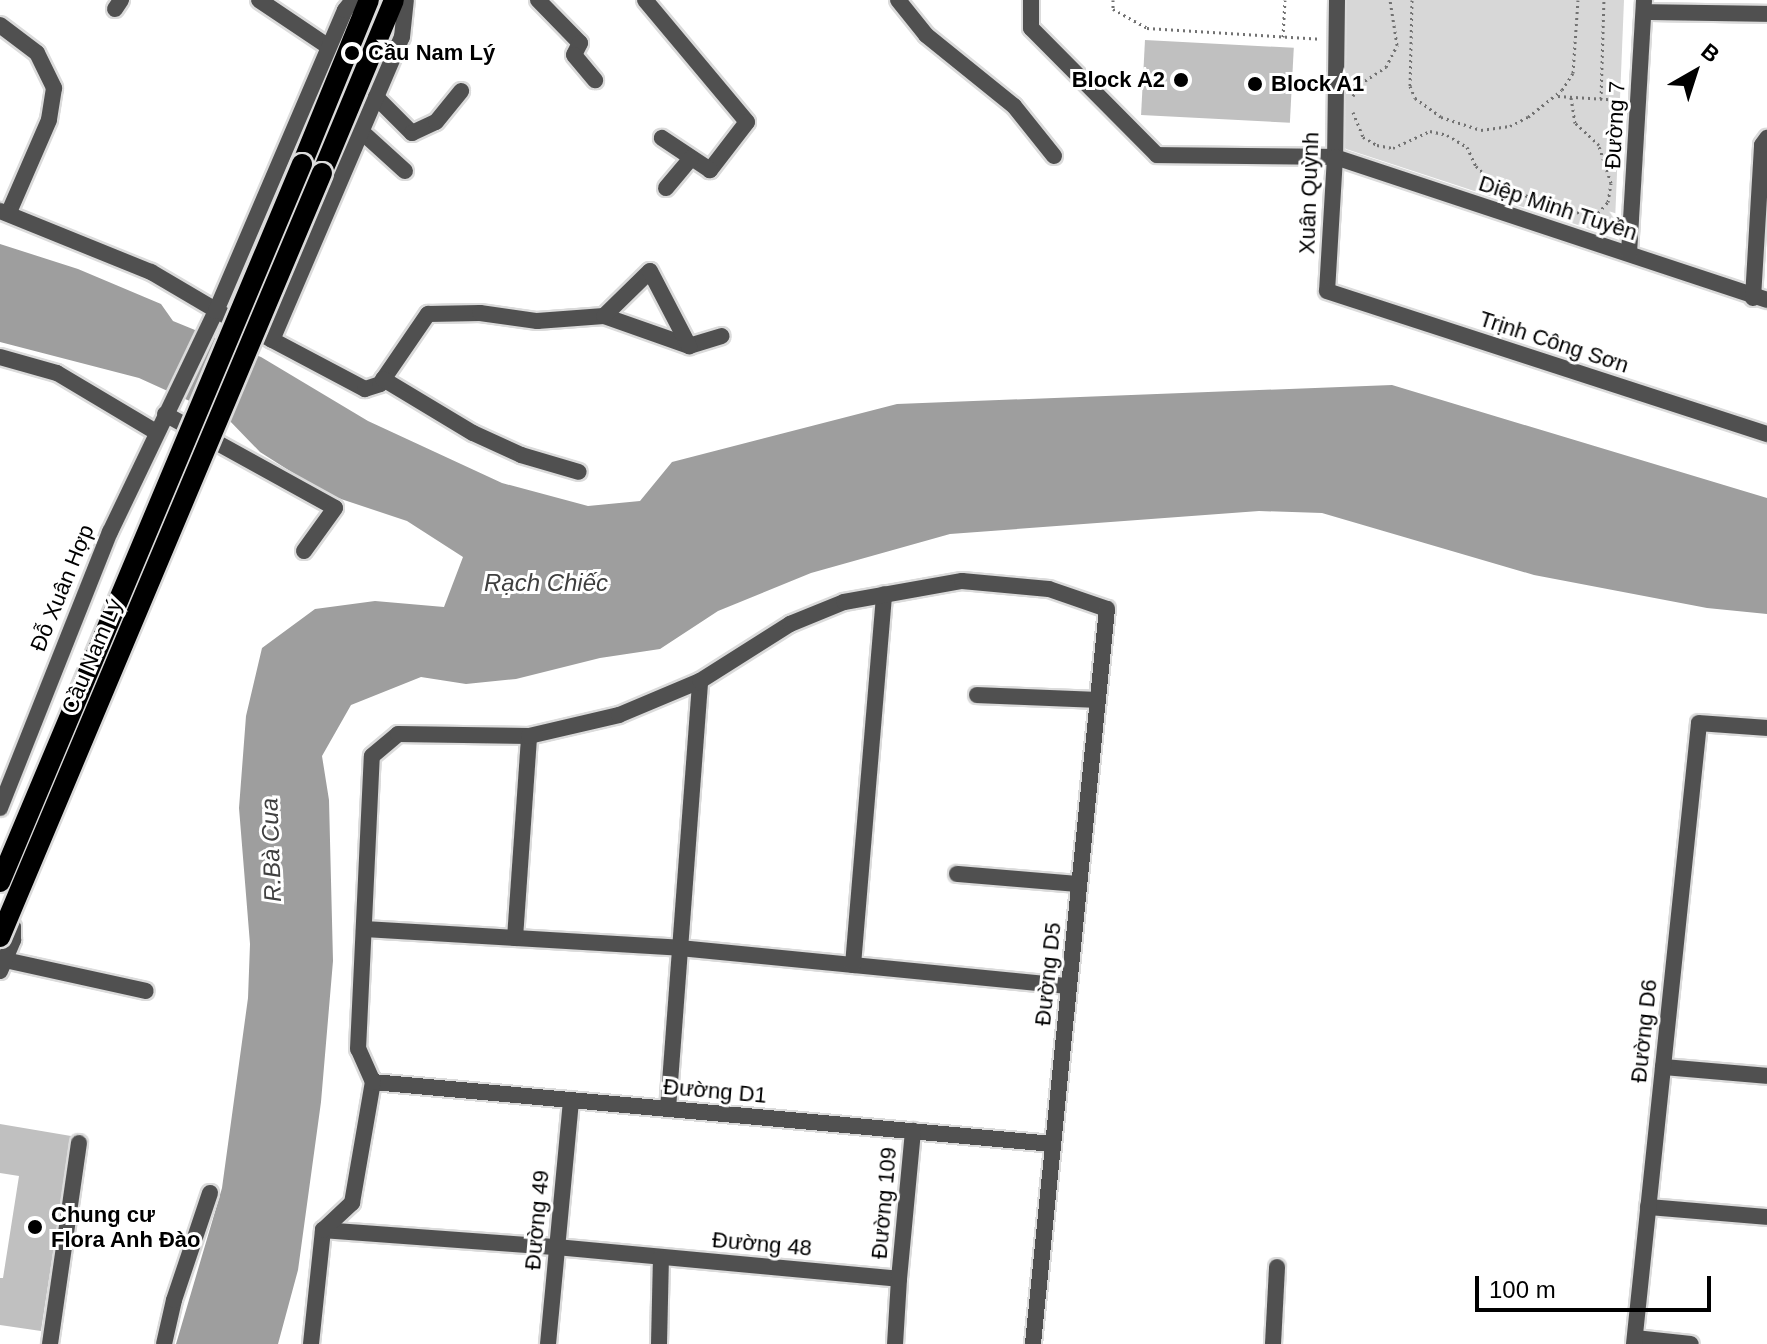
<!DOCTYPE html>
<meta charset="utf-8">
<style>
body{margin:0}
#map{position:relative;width:1767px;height:1344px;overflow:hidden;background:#fff;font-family:Helvetica,sans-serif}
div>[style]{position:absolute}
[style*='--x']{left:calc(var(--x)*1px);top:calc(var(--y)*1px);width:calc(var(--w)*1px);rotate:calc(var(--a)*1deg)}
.green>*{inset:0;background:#d7d7d7}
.water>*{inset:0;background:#9e9e9e}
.building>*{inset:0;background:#c0c0c0;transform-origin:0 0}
.path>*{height:3px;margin-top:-1.5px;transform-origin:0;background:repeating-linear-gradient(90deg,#727272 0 2px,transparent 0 6px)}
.roads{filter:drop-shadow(2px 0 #dbdbdb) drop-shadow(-2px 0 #dbdbdb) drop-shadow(0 2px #dbdbdb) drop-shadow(0 -2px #dbdbdb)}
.minor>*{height:16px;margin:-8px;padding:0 8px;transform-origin:8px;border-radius:8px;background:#505050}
.major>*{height:20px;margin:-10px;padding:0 10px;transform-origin:10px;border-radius:10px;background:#000}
.bridges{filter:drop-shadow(2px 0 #dbdbdb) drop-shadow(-2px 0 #dbdbdb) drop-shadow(0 2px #dbdbdb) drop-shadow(0 -2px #dbdbdb)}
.major-bridge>*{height:20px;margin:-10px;padding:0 10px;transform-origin:10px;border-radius:10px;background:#000}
.dots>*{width:22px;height:22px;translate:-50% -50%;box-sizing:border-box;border:4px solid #fff;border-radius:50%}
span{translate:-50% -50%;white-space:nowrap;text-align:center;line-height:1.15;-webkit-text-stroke:6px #fff;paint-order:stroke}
.poi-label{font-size:22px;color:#000;font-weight:700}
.left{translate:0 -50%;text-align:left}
.right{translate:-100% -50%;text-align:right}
.street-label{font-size:22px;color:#000}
.water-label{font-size:24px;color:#3f3f3f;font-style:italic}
.north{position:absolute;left:1655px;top:32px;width:80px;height:80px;-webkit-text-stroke:6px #fff;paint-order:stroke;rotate:39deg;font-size:22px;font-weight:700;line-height:32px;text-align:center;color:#000}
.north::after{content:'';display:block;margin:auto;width:28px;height:36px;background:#000;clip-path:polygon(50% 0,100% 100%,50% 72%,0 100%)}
.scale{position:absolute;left:1475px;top:1276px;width:236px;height:36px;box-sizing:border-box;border:4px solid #000;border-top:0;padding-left:10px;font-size:24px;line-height:28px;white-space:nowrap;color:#000;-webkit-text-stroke:6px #fff;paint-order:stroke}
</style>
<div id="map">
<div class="green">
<i style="clip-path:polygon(1342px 0,1624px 0,1615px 222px,1603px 230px,1590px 229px,1346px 149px,1338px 139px)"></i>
</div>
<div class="water">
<i style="clip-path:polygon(0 244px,78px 269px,161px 304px,173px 321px,261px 357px,368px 421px,502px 483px,588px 506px,640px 501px,672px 462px,897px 404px,1392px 385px,1767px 498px,1767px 614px,1707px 608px,1534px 575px,1322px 513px,1259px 511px,950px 534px,811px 573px,718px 611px,660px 649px,600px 658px,516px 679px,466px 684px,421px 677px,351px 705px,322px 756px,329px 800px,333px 961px,321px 1102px,298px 1270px,278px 1344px,176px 1344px,222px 1188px,248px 998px,250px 944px,239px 808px,246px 716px,262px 648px,315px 609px,375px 601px,444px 607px,463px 557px,407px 521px,326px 494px,260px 452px,227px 418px,139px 378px,0 342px)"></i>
</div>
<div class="building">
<i style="left:1145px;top:40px;width:149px;height:75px;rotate:3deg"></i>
<i style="clip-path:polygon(0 1124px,71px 1136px,41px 1331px,0 1325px,0 1278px,3px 1278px,19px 1176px,0 1173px)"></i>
</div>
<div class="path">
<i style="--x:1113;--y:0;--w:9;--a:90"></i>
<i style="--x:1113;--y:9;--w:39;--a:29"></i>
<i style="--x:1147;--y:28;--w:173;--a:3.6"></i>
<i style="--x:1412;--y:0;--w:86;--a:91.3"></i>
<i style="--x:1410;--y:86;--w:13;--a:67"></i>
<i style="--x:1415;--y:98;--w:32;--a:36"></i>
<i style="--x:1441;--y:117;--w:42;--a:18"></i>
<i style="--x:1481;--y:130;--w:29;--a:-8"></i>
<i style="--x:1510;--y:126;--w:20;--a:-27"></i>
<i style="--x:1528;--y:117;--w:43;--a:-38.5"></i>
<i style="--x:1562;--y:90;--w:20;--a:-57"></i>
<i style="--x:1573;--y:73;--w:73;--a:-86.1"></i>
<i style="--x:1283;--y:37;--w:37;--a:-87"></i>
<i style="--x:1353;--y:96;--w:14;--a:-60"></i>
<i style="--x:1360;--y:84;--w:31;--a:-33"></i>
<i style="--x:1386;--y:67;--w:25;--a:-63"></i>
<i style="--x:1397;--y:45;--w:46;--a:-98.8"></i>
<i style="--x:1558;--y:96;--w:64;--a:3.6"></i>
<i style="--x:1601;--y:99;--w:99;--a:-88.3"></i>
<i style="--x:1353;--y:112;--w:27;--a:68"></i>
<i style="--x:1363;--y:137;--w:16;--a:30"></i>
<i style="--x:1377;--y:145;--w:16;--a:11"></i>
<i style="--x:1393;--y:148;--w:41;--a:-24.7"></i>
<i style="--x:1430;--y:131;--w:17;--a:13"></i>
<i style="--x:1447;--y:135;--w:23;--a:31"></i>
<i style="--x:1467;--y:147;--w:21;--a:65"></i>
<i style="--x:1476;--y:166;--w:29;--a:44"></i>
<i style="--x:1497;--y:186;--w:97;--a:18.1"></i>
<i style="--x:1589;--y:216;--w:9;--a:-18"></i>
<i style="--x:1598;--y:213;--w:15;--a:-48"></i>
<i style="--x:1608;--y:202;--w:19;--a:-81"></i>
<i style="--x:1611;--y:183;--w:40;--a:-108"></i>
<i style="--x:1599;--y:145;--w:33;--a:-137"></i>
<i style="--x:1575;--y:123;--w:26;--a:-99"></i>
</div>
<div class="roads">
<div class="minor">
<i style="--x:259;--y:0;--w:84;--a:33.9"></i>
<i style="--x:538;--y:0;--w:60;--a:45.7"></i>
<i style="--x:580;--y:43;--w:13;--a:117"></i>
<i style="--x:574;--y:55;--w:33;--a:50"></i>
<i style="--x:645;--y:0;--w:159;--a:50.1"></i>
<i style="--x:747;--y:122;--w:61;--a:127.6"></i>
<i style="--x:710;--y:170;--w:58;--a:-146.3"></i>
<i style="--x:898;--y:0;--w:45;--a:51.3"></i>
<i style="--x:926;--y:35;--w:113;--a:38.9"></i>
<i style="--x:1014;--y:106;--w:64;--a:51.3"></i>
<i style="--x:1031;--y:0;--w:28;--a:90"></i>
<i style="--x:1031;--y:28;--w:179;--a:45.2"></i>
<i style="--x:1157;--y:155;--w:178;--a:0.6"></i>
<i style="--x:1335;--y:157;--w:455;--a:18.3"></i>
<i style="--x:1337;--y:0;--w:157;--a:90.7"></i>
<i style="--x:1335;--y:157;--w:134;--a:93.4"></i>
<i style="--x:1327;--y:291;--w:463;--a:18"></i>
<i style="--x:115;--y:9;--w:11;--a:-56"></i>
<i style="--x:1644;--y:12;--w:123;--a:0.9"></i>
<i style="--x:0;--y:25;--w:46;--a:37.1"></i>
<i style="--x:37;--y:53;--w:39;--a:64"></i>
<i style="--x:54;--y:88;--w:32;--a:99"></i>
<i style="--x:49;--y:120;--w:100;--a:113.5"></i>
<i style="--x:376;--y:97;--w:51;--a:45"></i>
<i style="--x:412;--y:133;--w:26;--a:-25"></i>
<i style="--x:436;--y:122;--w:40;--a:-51"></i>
<i style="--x:362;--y:132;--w:58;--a:42.2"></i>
<i style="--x:666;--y:188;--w:39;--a:-50"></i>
<i style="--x:0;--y:211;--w:163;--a:22"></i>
<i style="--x:151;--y:272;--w:85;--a:30.5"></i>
<i style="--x:1629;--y:253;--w:253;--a:-86.6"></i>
<i style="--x:1753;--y:298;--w:153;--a:-86.6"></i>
<i style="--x:1762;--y:145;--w:9;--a:-54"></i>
<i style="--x:604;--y:316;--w:90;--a:19.4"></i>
<i style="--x:689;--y:346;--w:34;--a:-17"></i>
<i style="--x:244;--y:325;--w:137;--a:27.9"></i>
<i style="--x:365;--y:389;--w:16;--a:-18"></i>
<i style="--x:380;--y:384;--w:85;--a:-55.6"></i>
<i style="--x:428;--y:314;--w:52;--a:-1.1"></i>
<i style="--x:480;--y:313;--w:58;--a:8"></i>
<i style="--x:537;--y:321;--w:67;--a:-4.3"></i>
<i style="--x:604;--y:316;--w:64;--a:-44.4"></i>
<i style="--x:650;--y:271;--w:85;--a:62.5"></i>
<i style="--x:272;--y:340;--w:330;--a:-66.8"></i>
<i style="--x:402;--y:37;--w:37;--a:-84"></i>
<i style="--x:0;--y:357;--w:59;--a:15.7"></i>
<i style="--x:57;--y:373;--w:115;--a:30.8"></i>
<i style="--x:383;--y:379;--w:105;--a:31"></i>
<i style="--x:473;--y:433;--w:53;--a:24.6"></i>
<i style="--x:521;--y:455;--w:60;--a:16.3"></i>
<i style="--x:165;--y:414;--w:194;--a:28.9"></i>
<i style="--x:335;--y:508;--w:53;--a:125.8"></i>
<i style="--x:977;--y:695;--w:120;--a:2.4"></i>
<i style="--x:0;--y:808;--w:297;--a:-68.3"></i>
<i style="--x:110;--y:532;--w:245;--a:-64.4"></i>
<i style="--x:216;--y:311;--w:327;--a:-66.8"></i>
<i style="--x:345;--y:10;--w:13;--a:-51"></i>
<i style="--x:957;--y:874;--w:122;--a:4.7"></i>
<i style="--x:364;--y:929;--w:317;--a:3.4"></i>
<i style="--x:680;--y:948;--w:390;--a:5.6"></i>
<i style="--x:515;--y:938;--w:202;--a:-86"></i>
<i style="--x:5;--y:960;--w:144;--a:12.4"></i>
<i style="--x:853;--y:965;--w:372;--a:-85.2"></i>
<i style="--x:0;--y:971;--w:34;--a:-67"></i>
<i style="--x:13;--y:940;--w:13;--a:-90"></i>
<i style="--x:13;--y:927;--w:15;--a:-138"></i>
<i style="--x:1663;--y:1067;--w:104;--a:4.9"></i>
<i style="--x:373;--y:1082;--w:683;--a:5.21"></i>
<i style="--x:668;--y:1109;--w:429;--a:-85.7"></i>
<i style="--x:1648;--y:1207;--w:119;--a:4.8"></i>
<i style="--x:323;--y:1230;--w:234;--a:4.2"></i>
<i style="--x:556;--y:1247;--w:344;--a:5.3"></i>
<i style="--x:899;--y:1279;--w:65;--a:93.5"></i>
<i style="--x:899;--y:1279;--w:149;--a:-84.6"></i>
<i style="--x:1635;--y:1338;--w:56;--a:6.1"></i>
<i style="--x:50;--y:1344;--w:203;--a:-81.8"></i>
<i style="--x:164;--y:1344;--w:45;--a:-77.2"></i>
<i style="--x:174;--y:1300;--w:113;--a:-71.4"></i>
<i style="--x:311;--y:1344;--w:115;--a:-84"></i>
<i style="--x:323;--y:1230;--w:40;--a:-43"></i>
<i style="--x:352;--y:1203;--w:123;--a:-80.2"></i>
<i style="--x:373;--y:1082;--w:36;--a:-114"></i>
<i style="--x:358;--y:1049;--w:293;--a:-87.3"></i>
<i style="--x:372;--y:756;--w:34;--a:-40"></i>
<i style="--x:398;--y:734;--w:131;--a:0.9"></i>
<i style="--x:529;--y:736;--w:92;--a:-13.1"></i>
<i style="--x:619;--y:715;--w:88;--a:-22.8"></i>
<i style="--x:700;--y:681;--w:107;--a:-32.3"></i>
<i style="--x:790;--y:624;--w:58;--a:-22.2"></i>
<i style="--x:844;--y:602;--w:120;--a:-10.1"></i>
<i style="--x:962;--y:581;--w:87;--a:5.3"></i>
<i style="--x:1049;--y:589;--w:61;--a:19"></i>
<i style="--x:1107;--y:609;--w:739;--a:95.75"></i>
<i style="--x:548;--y:1344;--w:245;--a:-84.6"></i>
<i style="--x:659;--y:1344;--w:87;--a:-88.7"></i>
<i style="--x:1273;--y:1344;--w:77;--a:-87"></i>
<i style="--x:1634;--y:1344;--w:624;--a:-84.02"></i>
<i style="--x:1699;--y:723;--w:68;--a:4.2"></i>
</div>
<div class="major">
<i style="--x:302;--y:164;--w:177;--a:-67.8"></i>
<i style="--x:322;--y:173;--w:187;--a:-67.4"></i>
</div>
</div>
<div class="bridges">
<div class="major-bridge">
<i style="--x:0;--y:882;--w:779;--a:-67.19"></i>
<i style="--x:0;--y:937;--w:829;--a:-67.15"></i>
</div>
</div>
<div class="dots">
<i style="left:352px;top:53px;background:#000"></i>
<i style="left:1181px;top:80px;background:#000"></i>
<i style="left:1255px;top:84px;background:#000"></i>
<i style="left:35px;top:1227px;background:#000"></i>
</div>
<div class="poi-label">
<span class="left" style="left:368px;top:53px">Cầu Nam Lý</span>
<span class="right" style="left:1165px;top:80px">Block A2</span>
<span class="left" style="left:1271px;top:84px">Block A1</span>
<span class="left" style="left:51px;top:1227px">Chung cư<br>Flora Anh Đào</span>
</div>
<div class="street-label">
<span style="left:1615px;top:125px;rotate:-87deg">Đường 7</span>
<span style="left:1309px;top:193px;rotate:-88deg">Xuân Quỳnh</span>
<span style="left:1558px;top:208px;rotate:18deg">Diệp Minh Tuyền</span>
<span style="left:1554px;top:342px;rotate:18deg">Trịnh Công Sơn</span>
<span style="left:62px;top:588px;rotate:-68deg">Đỗ Xuân Hợp</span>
<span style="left:92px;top:656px;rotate:-67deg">Cầu Nam Lý</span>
<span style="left:1048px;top:974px;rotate:-84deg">Đường D5</span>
<span style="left:1644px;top:1031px;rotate:-84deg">Đường D6</span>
<span style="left:715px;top:1091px;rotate:5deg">Đường D1</span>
<span style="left:884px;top:1203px;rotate:-85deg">Đường 109</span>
<span style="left:537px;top:1220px;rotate:-85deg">Đường 49</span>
<span style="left:762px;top:1244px;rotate:5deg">Đường 48</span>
</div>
<div class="water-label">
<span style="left:546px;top:583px">Rạch Chiếc</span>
<span style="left:271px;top:850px;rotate:-92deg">R.Bà Cua</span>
</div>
<div class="north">B</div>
<div class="scale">100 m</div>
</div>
